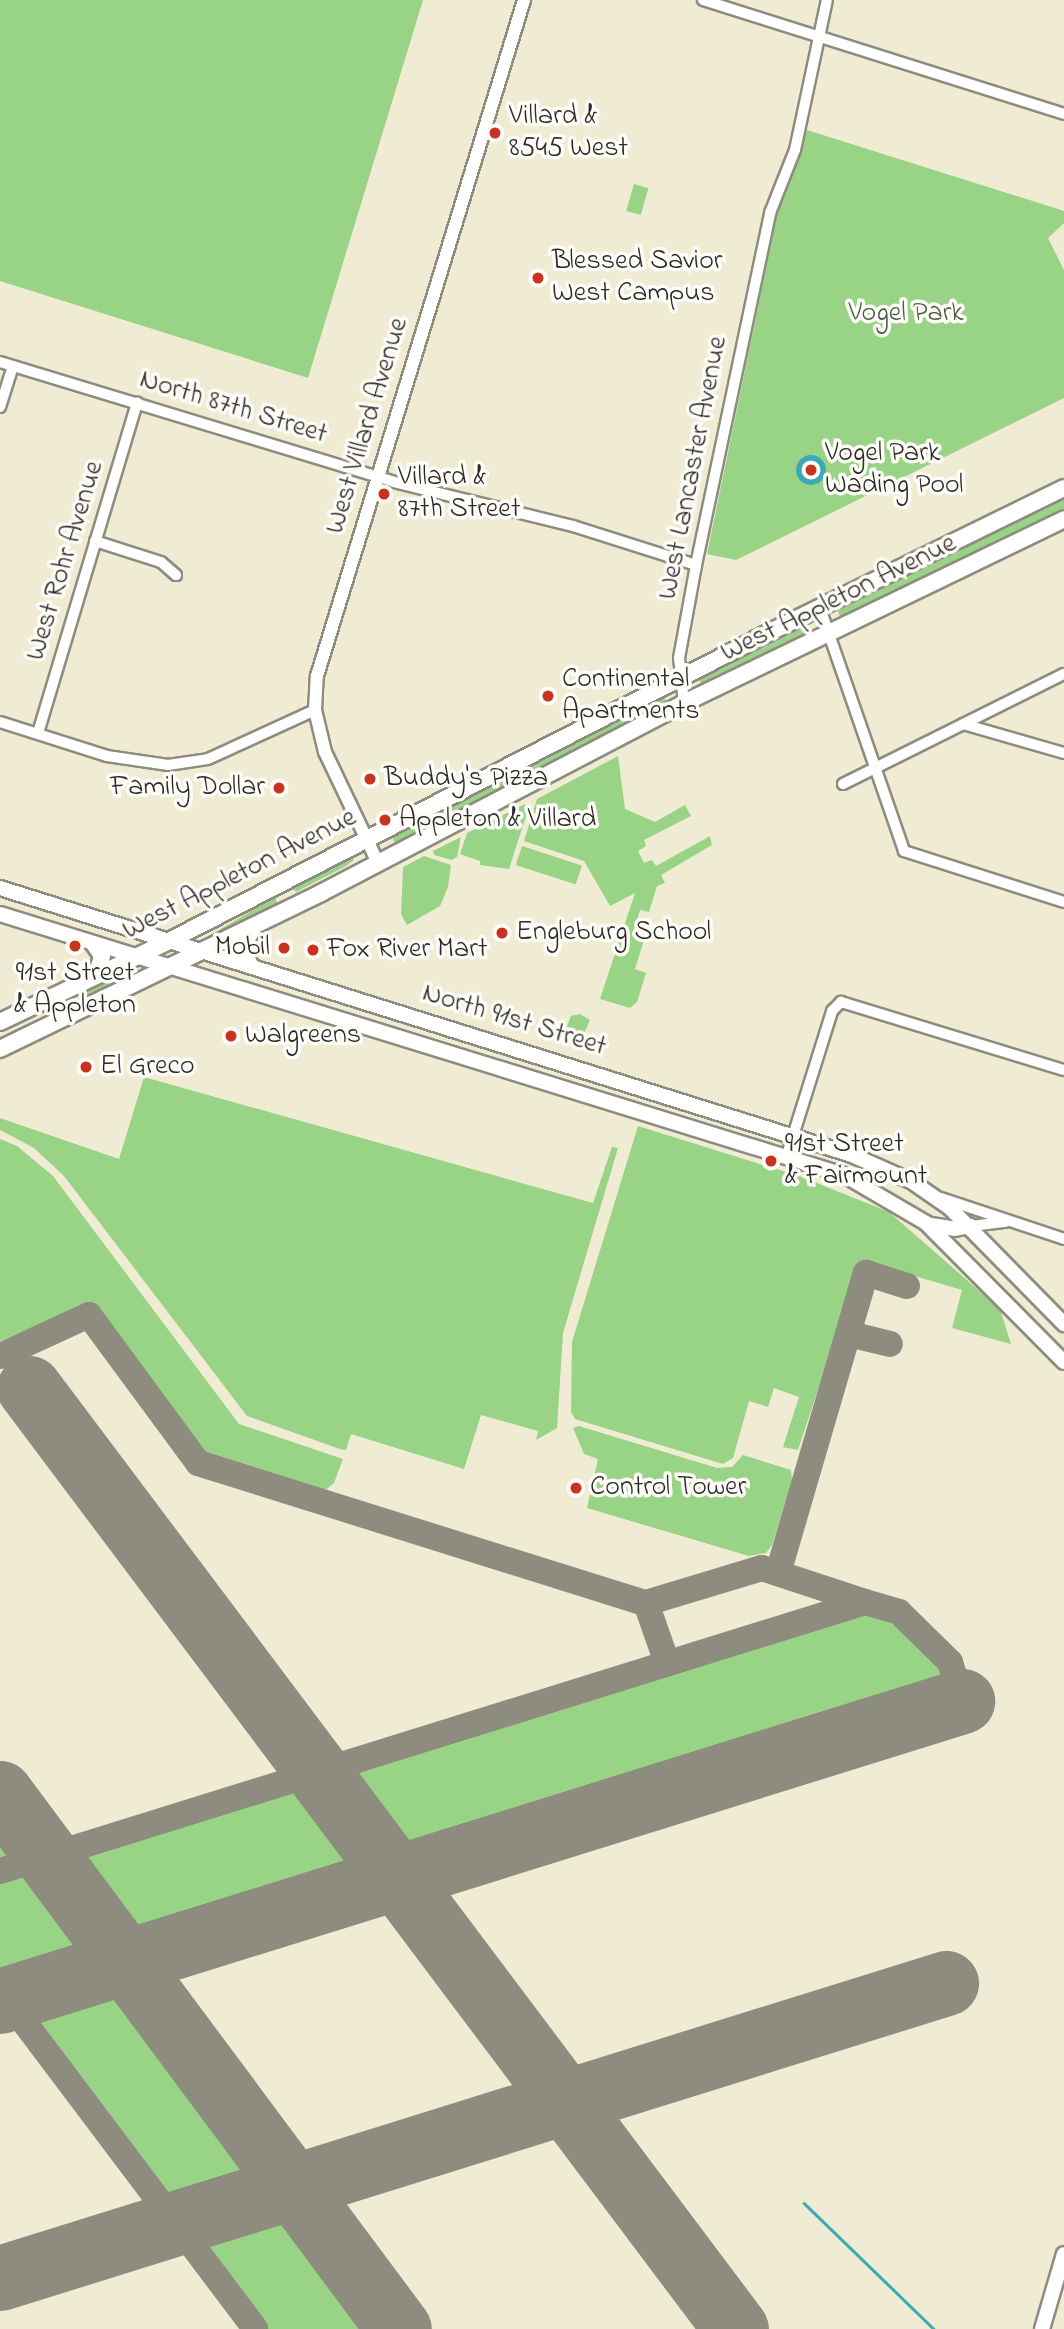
<!DOCTYPE html>
<style>
body{margin:0}
#map{position:relative;width:1064px;height:2329px;overflow:hidden;background:#f0ebd3;font-family:"Indie Flower",sans-serif}
div>[style]{position:absolute}
[style*='--x']{left:calc(var(--x)*1px);top:calc(var(--y)*1px);width:calc(var(--w)*1px);rotate:calc(var(--a)*1deg)}
.green>*{inset:0;background:#99d386;transform-origin:0 0}
.water>*{inset:0;background:#39aab6}
.round{border-radius:50%}
.stream>*{height:2.5px;margin:-1.25px;padding:0 1.25px;transform-origin:1.25px;border-radius:1.25px;background:#39aab6}
.taxiway>*{height:26px;margin:-13px;padding:0 13px;transform-origin:13px;border-radius:13px;background:#8e8b7f}
.runway>*{height:65px;margin:-32.5px;padding:0 32.5px;transform-origin:32.5px;border-radius:32.5px;background:#8e8b7f}
.roads{filter:drop-shadow(2px 0 #8e8b7f) drop-shadow(-2px 0 #8e8b7f) drop-shadow(0 2px #8e8b7f) drop-shadow(0 -2px #8e8b7f)}
.minor>*{height:10px;margin:-5px;padding:0 5px;transform-origin:5px;border-radius:5px;background:#fff}
.tertiary>*{height:12px;margin:-6px;padding:0 6px;transform-origin:6px;border-radius:6px;background:#fff}
.secondary>*{height:14px;margin:-7px;padding:0 7px;transform-origin:7px;border-radius:7px;background:#fff}
.primary>*{height:16px;margin:-8px;padding:0 8px;transform-origin:8px;border-radius:8px;background:#fff}
.dots>*{width:19px;height:19px;translate:-50% -50%;box-sizing:border-box;border:4px solid #fdfcf7;border-radius:50%}
span{translate:-50% -50%;white-space:nowrap;text-align:center;line-height:1.15;-webkit-text-stroke:7px #fdfcf7;paint-order:stroke}
.poi-label{font-size:28px;color:#2b2b2b}
.left{translate:0 -50%;text-align:left}
.right{translate:-100% -50%;text-align:right}
.park-label{font-size:28px;color:#4c5d46}
.street-label{font-size:28px;color:#2b2b2b}
</style>
<div id="map">
<div class="green">
<i style="clip-path:polygon(0 0,423px 0,308px 378px,0 281px)"></i>
<i style="clip-path:polygon(807px 130px,1064px 211px,1064px 223px,1048px 238px,1064px 270px,1064px 398px,736px 560px,707px 554px,779px 205px)"></i>
<i style="left:634px;top:184px;width:15px;height:28px;rotate:16deg"></i>
<i style="clip-path:polygon(1064px 497px,1064px 509px,840px 617px,838px 611px,850px 601px)"></i>
<i style="clip-path:polygon(801px 627px,810px 627px,812px 632px,719px 680px,701px 684px,699px 679px)"></i>
<i style="clip-path:polygon(664px 697px,667px 702px,662px 708px,405px 841px,394px 842px,392px 837px)"></i>
<i style="clip-path:polygon(618px 756px,625px 809px,655px 822px,685px 805px,691px 816px,644px 840px,646px 846px,638px 851px,644px 863px,652px 860px,656px 866px,710px 836px,712px 845px,661px 875px,665px 883px,657px 886px,649px 912px,640px 910px,632px 936px,644px 940px,635px 969px,646px 973px,637px 1002px,630px 1008px,600px 999px,635px 893px,610px 906px,584px 861px,524px 841px,537px 799px)"></i>
<i style="clip-path:polygon(525px 804px,528px 810px,509px 869px,480px 865px,480px 861px,460px 854px,467px 833px)"></i>
<i style="clip-path:polygon(461px 837px,457px 857px,451px 860px,434px 855px,433px 851px)"></i>
<i style="left:522px;top:846px;width:63px;height:20px;rotate:18deg"></i>
<i style="clip-path:polygon(424px 856px,451px 865px,448px 887px,440px 906px,407px 925px,401px 914px,403px 867px)"></i>
<i style="clip-path:polygon(351px 857px,354px 860px,346px 866px,296px 892px,293px 889px)"></i>
<i style="clip-path:polygon(275px 897px,278px 905px,211px 940px,209px 936px)"></i>
<i style="clip-path:polygon(134px 969px,94px 995px,51px 1018px,101px 983px)"></i>
<i style="clip-path:polygon(580px 1014px,590px 1020px,578px 1047px,570px 1043px,567px 1026px,571px 1016px)"></i>
<i style="clip-path:polygon(144px 1077px,593px 1203px,612px 1147px,618px 1148px,563px 1333px,557px 1428px,536px 1440px,538px 1431px,481px 1415px,464px 1469px,351px 1434px,346px 1450px,340px 1449px,247px 1416px,64px 1176px,34px 1148px,0 1130px,0 1118px,119px 1159px)"></i>
<i style="clip-path:polygon(638px 1126px,802px 1177px,889px 1212px,1000px 1309px,1011px 1344px,952px 1328px,962px 1290px,861px 1260px,798px 1450px,783px 1447px,799px 1397px,774px 1388px,768px 1407px,749px 1401px,733px 1458px,723px 1464px,575px 1419px,571px 1412px,572px 1342px)"></i>
<i style="clip-path:polygon(0 1139px,17px 1146px,53px 1176px,239px 1424px,343px 1459px,334px 1483px,327px 1489px,309px 1490px,205px 1455px,88px 1304px,0 1341px)"></i>
<i style="clip-path:polygon(579px 1426px,717px 1468px,732px 1467px,743px 1455px,791px 1470px,792px 1480px,772px 1545px,766px 1553px,749px 1556px,587px 1508px,598px 1459px,584px 1454px,573px 1428px)"></i>
<i style="clip-path:polygon(872px 1613px,907px 1632px,939px 1667px,942px 1683px,936px 1689px,419px 1851px,402px 1851px,392px 1844px,350px 1789px,349px 1781px,355px 1772px,369px 1766px,852px 1614px)"></i>
<i style="clip-path:polygon(300px 1791px,323px 1808px,355px 1852px,358px 1859px,351px 1871px,146px 1936px,124px 1929px,82px 1875px,83px 1858px,92px 1853px)"></i>
<i style="clip-path:polygon(0 1821px,17px 1846px,13px 1857px,0 1862px)"></i>
<i style="clip-path:polygon(19px 1875px,47px 1884px,84px 1934px,88px 1947px,78px 1958px,15px 1978px,0 1972px,0 1882px)"></i>
<i style="clip-path:polygon(112px 1985px,129px 1994px,253px 2160px,257px 2166px,254px 2180px,189px 2203px,172px 2200px,33px 2019px,40px 2006px)"></i>
<i style="clip-path:polygon(268px 2212px,286px 2212px,299px 2221px,380px 2329px,264px 2329px,204px 2247px,204px 2238px,208px 2232px)"></i>
</div>
<div class="water">
<i class="round" style="left:796px;top:455px;width:30px;height:30px"></i>
</div>
<div class="stream">
<i style="--x:804;--y:2203;--w:181;--a:44.1"></i>
</div>
<div class="taxiway">
<i style="--x:849;--y:1334;--w:42;--a:13.7"></i>
<i style="--x:0;--y:1356;--w:98;--a:-24.7"></i>
<i style="--x:89;--y:1315;--w:184;--a:53.6"></i>
<i style="--x:198;--y:1463;--w:469;--a:17.4"></i>
<i style="--x:646;--y:1603;--w:121;--a:-16.8"></i>
<i style="--x:762;--y:1568;--w:108;--a:18.3"></i>
<i style="--x:778;--y:1573;--w:313;--a:-73.7"></i>
<i style="--x:866;--y:1273;--w:43;--a:17.6"></i>
<i style="--x:646;--y:1603;--w:64;--a:70.7"></i>
<i style="--x:317;--y:1772;--w:133;--a:53"></i>
<i style="--x:0;--y:1871;--w:906;--a:-17.27"></i>
<i style="--x:865;--y:1602;--w:35;--a:16"></i>
<i style="--x:899;--y:1612;--w:71;--a:44.4"></i>
<i style="--x:950;--y:1662;--w:41;--a:72.9"></i>
<i style="--x:0;--y:1990;--w:424;--a:53"></i>
</div>
<div class="runway">
<i style="--x:29;--y:1388;--w:1177;--a:53.08"></i>
<i style="--x:0;--y:1793;--w:668;--a:53.34"></i>
<i style="--x:0;--y:2001;--w:1008;--a:-17.32"></i>
<i style="--x:0;--y:2278;--w:991;--a:-17.32"></i>
</div>
<div class="roads">
<div class="minor">
<i style="--x:703;--y:0;--w:379;--a:17.5"></i>
<i style="--x:0;--y:362;--w:412;--a:16.9"></i>
<i style="--x:394;--y:482;--w:184;--a:13.8"></i>
<i style="--x:573;--y:526;--w:129;--a:17.6"></i>
<i style="--x:0;--y:407;--w:43;--a:-72.4"></i>
<i style="--x:95;--y:541;--w:69;--a:17.7"></i>
<i style="--x:161;--y:562;--w:20;--a:41"></i>
<i style="--x:820;--y:608;--w:257;--a:70.9"></i>
<i style="--x:904;--y:851;--w:168;--a:17.7"></i>
<i style="--x:684;--y:703;--w:45;--a:-96.3"></i>
<i style="--x:679;--y:658;--w:95;--a:-79.6"></i>
<i style="--x:696;--y:565;--w:360;--a:-78.1"></i>
<i style="--x:770;--y:213;--w:68;--a:-68.4"></i>
<i style="--x:795;--y:150;--w:153;--a:-78"></i>
<i style="--x:0;--y:722;--w:112;--a:17.6"></i>
<i style="--x:107;--y:756;--w:62;--a:8.4"></i>
<i style="--x:168;--y:765;--w:40;--a:-8.5"></i>
<i style="--x:208;--y:759;--w:118;--a:-24.6"></i>
<i style="--x:963;--y:724;--w:105;--a:16"></i>
<i style="--x:38;--y:733;--w:345;--a:-73.3"></i>
<i style="--x:843;--y:784;--w:247;--a:-26.5"></i>
<i style="--x:787;--y:1155;--w:151;--a:-72.6"></i>
<i style="--x:832;--y:1011;--w:13;--a:-45"></i>
<i style="--x:841;--y:1002;--w:233;--a:17"></i>
<i style="--x:941;--y:1198;--w:130;--a:18.4"></i>
<i style="--x:971;--y:1226;--w:35;--a:-7"></i>
</div>
<div class="tertiary">
<i style="--x:378;--y:863;--w:123;--a:-115.5"></i>
<i style="--x:325;--y:752;--w:43;--a:-103.4"></i>
<i style="--x:315;--y:710;--w:34;--a:-87"></i>
<i style="--x:317;--y:676;--w:707;--a:-72.97"></i>
</div>
<div class="secondary">
<i style="--x:0;--y:888;--w:893;--a:17.4"></i>
<i style="--x:852;--y:1155;--w:64;--a:23.8"></i>
<i style="--x:911;--y:1181;--w:47;--a:34.7"></i>
<i style="--x:950;--y:1208;--w:163;--a:45.5"></i>
<i style="--x:0;--y:914;--w:883;--a:17.18"></i>
<i style="--x:844;--y:1175;--w:95;--a:30.3"></i>
<i style="--x:926;--y:1223;--w:196;--a:45.2"></i>
<i style="--x:931;--y:1225;--w:24;--a:9"></i>
<i style="--x:955;--y:1229;--w:16;--a:-11"></i>
<i style="--x:1042;--y:2329;--w:78;--a:-73.7"></i>
</div>
<div class="primary">
<i style="--x:94;--y:944;--w:14;--a:56"></i>
<i style="--x:102;--y:956;--w:20;--a:105"></i>
<i style="--x:250;--y:965;--w:19;--a:-118"></i>
<i style="--x:241;--y:948;--w:22;--a:-58"></i>
<i style="--x:0;--y:1022;--w:187;--a:-25.6"></i>
<i style="--x:169;--y:941;--w:676;--a:-27.21"></i>
<i style="--x:770;--y:632;--w:327;--a:-26.1"></i>
<i style="--x:0;--y:1049;--w:357;--a:-25.9"></i>
<i style="--x:321;--y:893;--w:410;--a:-27.6"></i>
<i style="--x:684;--y:703;--w:422;--a:-25.8"></i>
</div>
</div>
<div class="dots">
<i style="left:495px;top:133px;background:#c8321e"></i>
<i style="left:538px;top:278px;background:#c8321e"></i>
<i style="left:811px;top:470px;background:#c8321e"></i>
<i style="left:384px;top:494px;background:#c8321e"></i>
<i style="left:548px;top:696px;background:#c8321e"></i>
<i style="left:370px;top:779px;background:#c8321e"></i>
<i style="left:279px;top:788px;background:#c8321e"></i>
<i style="left:385px;top:820px;background:#c8321e"></i>
<i style="left:502px;top:933px;background:#c8321e"></i>
<i style="left:75px;top:946px;background:#c8321e"></i>
<i style="left:284px;top:948px;background:#c8321e"></i>
<i style="left:313px;top:950px;background:#c8321e"></i>
<i style="left:231px;top:1036px;background:#c8321e"></i>
<i style="left:86px;top:1067px;background:#c8321e"></i>
<i style="left:771px;top:1161px;background:#c8321e"></i>
<i style="left:576px;top:1488px;background:#c8321e"></i>
</div>
<div class="poi-label">
<span class="left" style="left:509px;top:133px">Villard &amp;<br>8545 West</span>
<span class="left" style="left:552px;top:278px">Blessed Savior<br>West Campus</span>
<span class="left" style="left:825px;top:470px">Vogel Park<br>Wading Pool</span>
<span class="left" style="left:398px;top:494px">Villard &amp;<br>87th Street</span>
<span class="left" style="left:562px;top:696px">Continental<br>Apartments</span>
<span class="left" style="left:384px;top:779px">Buddy's Pizza</span>
<span class="right" style="left:265px;top:788px">Family Dollar</span>
<span class="left" style="left:399px;top:820px">Appleton &amp; Villard</span>
<span class="left" style="left:516px;top:933px">Engleburg School</span>
<span class="right" style="left:270px;top:948px">Mobil</span>
<span class="left" style="left:327px;top:950px">Fox River Mart</span>
<span style="left:75px;top:990px">91st Street<br>&amp; Appleton</span>
<span class="left" style="left:245px;top:1036px">Walgreens</span>
<span class="left" style="left:100px;top:1067px">El Greco</span>
<span class="left" style="left:785px;top:1161px">91st Street<br>&amp; Fairmount</span>
<span class="left" style="left:590px;top:1488px">Control Tower</span>
</div>
<div class="park-label">
<span style="left:906px;top:314px">Vogel Park</span>
</div>
<div class="street-label">
<span style="left:233px;top:408px;rotate:17deg">North 87th Street</span>
<span style="left:368px;top:426px;rotate:-73deg">West Villard Avenue</span>
<span style="left:694px;top:468px;rotate:-79deg">West Lancaster Avenue</span>
<span style="left:66px;top:561px;rotate:-73deg">West Rohr Avenue</span>
<span style="left:839px;top:599px;rotate:-26deg">West Appleton Avenue</span>
<span style="left:240px;top:875px;rotate:-27deg">West Appleton Avenue</span>
<span style="left:514px;top:1021px;rotate:17deg">North 91st Street</span>
</div>
</div>
